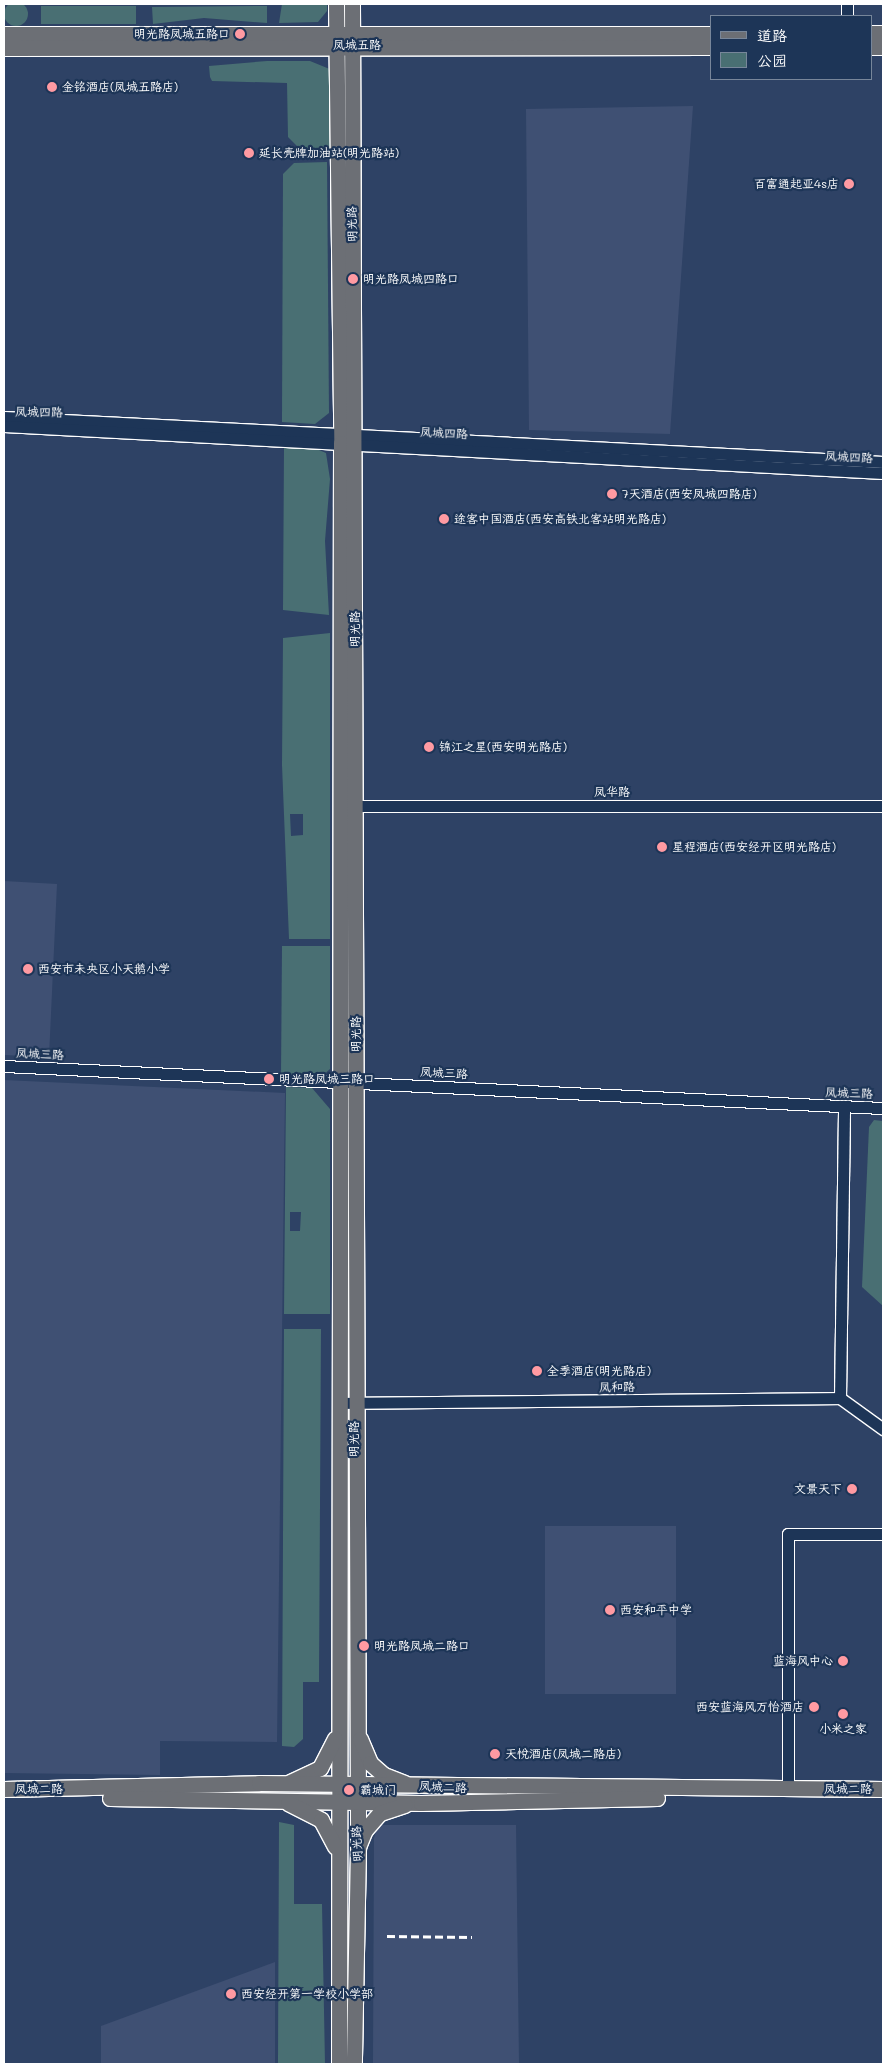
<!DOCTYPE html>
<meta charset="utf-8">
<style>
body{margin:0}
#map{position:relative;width:887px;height:2068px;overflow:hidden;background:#2e4265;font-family:Mali,"LXGW WenKai TC",sans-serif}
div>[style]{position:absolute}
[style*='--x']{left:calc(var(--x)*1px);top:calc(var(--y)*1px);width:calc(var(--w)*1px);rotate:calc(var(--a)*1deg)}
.built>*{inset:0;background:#3f5073;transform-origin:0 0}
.green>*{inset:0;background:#496f73;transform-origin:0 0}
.round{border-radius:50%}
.roads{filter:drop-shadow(1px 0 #fff) drop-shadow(-1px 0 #fff) drop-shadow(0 1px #fff) drop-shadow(0 -1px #fff)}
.minor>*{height:11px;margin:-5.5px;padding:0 5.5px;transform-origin:5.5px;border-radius:5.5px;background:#1d3557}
.major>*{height:15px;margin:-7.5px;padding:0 7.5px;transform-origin:7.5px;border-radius:7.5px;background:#6c6f75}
.rail>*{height:2.5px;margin-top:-1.25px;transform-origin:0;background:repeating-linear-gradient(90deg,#fff 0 8px,transparent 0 12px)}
.dots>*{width:14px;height:14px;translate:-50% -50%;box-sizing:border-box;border:2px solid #1d3557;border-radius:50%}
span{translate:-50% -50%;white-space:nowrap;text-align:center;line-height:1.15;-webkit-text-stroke:4.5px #1d3557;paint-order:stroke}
.poi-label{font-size:12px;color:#fff}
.right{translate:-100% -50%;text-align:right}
.left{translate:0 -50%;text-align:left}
.street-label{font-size:12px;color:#fff}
.frame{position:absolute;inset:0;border:5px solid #fff;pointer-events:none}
.legend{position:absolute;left:710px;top:15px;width:162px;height:65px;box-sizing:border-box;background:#1d3557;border:1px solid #77869a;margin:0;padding:6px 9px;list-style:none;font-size:15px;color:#fff}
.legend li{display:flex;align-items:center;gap:10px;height:25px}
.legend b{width:25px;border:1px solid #77869a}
</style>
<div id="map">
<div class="built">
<i style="clip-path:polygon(693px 106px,670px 434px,529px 430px,526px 109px)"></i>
<i style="clip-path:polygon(4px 881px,57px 884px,49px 1057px,4px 1055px)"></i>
<i style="clip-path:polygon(4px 1080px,285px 1093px,277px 1742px,160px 1741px,160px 1775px,4px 1773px)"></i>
<i style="left:545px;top:1526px;width:131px;height:168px"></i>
<i style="clip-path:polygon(378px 1825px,516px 1825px,519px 2064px,373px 2064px,374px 1838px)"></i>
<i style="clip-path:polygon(275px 1962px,275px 2064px,101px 2064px,101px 2026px)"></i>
</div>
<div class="green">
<i class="round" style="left:4px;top:2px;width:24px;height:24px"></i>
<i style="clip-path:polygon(282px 4px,327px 4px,327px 11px,318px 22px,279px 23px)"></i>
<i style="left:41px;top:6px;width:95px;height:18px"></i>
<i style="clip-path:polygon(267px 6px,267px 23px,204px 18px,153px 24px,152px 7px)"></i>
<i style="clip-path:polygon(267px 61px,310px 61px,332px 70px,331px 150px,300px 149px,288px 137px,287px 83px,212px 81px,210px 77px,209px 66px)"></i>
<i style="clip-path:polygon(327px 162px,329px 413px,315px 424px,282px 422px,283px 174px,294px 163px)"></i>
<i style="clip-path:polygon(284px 446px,312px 447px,326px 453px,330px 479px,325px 541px,329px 615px,283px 610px)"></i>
<i style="clip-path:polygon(evenodd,330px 633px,330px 939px,289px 939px,282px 765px,283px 638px,330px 633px,290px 814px,303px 814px,303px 835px,291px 836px,290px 814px)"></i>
<i style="clip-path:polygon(282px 946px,330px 946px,330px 1069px,320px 1078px,281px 1076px)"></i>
<i style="clip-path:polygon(evenodd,286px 1087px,312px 1088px,330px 1109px,330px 1314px,284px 1314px,286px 1087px,290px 1212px,301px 1212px,300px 1231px,290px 1231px,290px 1212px)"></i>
<i style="clip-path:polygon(874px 1120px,883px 1121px,883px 1306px,862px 1287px,869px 1127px)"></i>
<i style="clip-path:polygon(284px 1329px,321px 1329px,319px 1682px,303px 1682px,303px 1739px,294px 1747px,282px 1746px)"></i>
<i style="clip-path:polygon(279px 1822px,294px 1825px,294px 1904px,322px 1904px,325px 2064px,278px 2064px)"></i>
</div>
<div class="roads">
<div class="minor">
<i style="--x:847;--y:4;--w:12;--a:90"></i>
<i style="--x:4;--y:417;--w:880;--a:2.93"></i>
<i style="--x:4;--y:426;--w:880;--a:3.06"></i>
<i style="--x:347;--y:806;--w:536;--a:0"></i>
<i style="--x:4;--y:1066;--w:880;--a:2.74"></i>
<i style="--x:840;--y:1398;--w:291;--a:-89.2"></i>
<i style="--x:340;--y:1403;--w:500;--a:-0.57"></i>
<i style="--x:840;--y:1398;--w:53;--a:35.8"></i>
<i style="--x:788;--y:1789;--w:255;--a:-90"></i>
<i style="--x:788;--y:1534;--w:95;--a:0"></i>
</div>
<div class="major">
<i style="--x:336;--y:4;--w:439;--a:89.3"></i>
<i style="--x:341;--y:443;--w:1621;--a:90.07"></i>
<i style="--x:352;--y:4;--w:1845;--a:89.81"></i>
<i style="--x:358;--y:1849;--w:215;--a:91.1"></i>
<i style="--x:871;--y:33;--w:12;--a:0"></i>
<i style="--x:4;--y:34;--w:707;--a:0"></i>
<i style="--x:871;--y:47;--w:12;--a:0"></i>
<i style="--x:4;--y:48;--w:707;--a:-0.08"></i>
<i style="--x:360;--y:1739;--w:26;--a:67"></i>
<i style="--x:370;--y:1763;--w:18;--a:41"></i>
<i style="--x:384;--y:1775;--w:22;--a:21"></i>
<i style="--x:290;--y:1782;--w:33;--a:-25"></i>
<i style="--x:320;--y:1768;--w:33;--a:-63"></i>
<i style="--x:4;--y:1789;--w:255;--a:-1.3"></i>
<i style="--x:259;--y:1783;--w:624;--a:0.55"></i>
<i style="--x:110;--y:1798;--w:311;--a:0.9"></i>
<i style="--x:421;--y:1803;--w:236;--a:-1.2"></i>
<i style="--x:288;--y:1803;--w:37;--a:27"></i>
<i style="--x:321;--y:1820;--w:30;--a:62"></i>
<i style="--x:358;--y:1847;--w:18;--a:-68"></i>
<i style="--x:365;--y:1830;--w:23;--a:-49"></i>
<i style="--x:380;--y:1813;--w:26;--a:-18"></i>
</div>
</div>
<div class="rail">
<i style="--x:387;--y:1936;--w:85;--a:0.7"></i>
</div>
<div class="dots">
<i style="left:240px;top:34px;background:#ff9aa2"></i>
<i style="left:52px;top:87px;background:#ff9aa2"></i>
<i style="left:249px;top:153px;background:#ff9aa2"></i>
<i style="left:849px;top:184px;background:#ff9aa2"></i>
<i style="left:353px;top:279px;background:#ff9aa2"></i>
<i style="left:612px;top:494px;background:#ff9aa2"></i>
<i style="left:444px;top:519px;background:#ff9aa2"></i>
<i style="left:429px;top:747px;background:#ff9aa2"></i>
<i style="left:662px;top:847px;background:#ff9aa2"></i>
<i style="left:28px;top:969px;background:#ff9aa2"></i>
<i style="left:269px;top:1079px;background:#ff9aa2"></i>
<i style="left:537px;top:1371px;background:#ff9aa2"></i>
<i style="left:852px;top:1489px;background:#ff9aa2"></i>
<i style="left:610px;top:1610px;background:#ff9aa2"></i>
<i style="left:364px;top:1646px;background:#ff9aa2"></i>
<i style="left:843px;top:1661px;background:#ff9aa2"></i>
<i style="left:814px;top:1707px;background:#ff9aa2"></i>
<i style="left:843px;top:1714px;background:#ff9aa2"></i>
<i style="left:495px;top:1754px;background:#ff9aa2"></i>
<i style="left:349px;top:1790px;background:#ff9aa2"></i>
<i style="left:231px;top:1994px;background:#ff9aa2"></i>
</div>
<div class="poi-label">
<span class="right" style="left:230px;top:34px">明光路凤城五路口</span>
<span class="left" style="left:62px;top:87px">金铭酒店(凤城五路店)</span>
<span class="left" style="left:259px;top:153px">延长壳牌加油站(明光路站)</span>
<span class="right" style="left:839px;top:184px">百富通起亚4s店</span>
<span class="left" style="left:363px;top:279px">明光路凤城四路口</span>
<span class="left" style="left:622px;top:494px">7天酒店(西安凤城四路店)</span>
<span class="left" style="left:454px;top:519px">途客中国酒店(西安高铁北客站明光路店)</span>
<span class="left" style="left:439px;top:747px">锦江之星(西安明光路店)</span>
<span class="left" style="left:672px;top:847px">星程酒店(西安经开区明光路店)</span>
<span class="left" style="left:38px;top:969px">西安市未央区小天鹅小学</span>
<span class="left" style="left:279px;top:1079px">明光路凤城三路口</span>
<span class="left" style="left:547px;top:1371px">全季酒店(明光路店)</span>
<span class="right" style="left:842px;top:1489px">文景天下</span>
<span class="left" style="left:620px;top:1610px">西安和平中学</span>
<span class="left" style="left:374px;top:1646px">明光路凤城二路口</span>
<span class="right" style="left:833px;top:1661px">蓝海风中心</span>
<span class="right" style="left:804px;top:1707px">西安蓝海风万怡酒店</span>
<span style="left:843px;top:1729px">小米之家</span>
<span class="left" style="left:505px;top:1754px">天悦酒店(凤城二路店)</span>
<span class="left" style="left:360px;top:1790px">霸城门</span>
<span class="left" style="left:241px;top:1994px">西安经开第一学校小学部</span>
</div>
<div class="street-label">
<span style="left:357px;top:45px">凤城五路</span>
<span style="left:352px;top:224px;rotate:-91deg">明光路</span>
<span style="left:39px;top:412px;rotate:1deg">凤城四路</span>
<span style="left:444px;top:433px;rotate:3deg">凤城四路</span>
<span style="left:849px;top:457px;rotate:3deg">凤城四路</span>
<span style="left:355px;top:629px;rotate:-90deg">明光路</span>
<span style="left:612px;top:792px">凤华路</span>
<span style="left:356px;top:1034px;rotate:-90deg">明光路</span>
<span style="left:40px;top:1054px;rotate:3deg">凤城三路</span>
<span style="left:444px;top:1073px;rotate:3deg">凤城三路</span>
<span style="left:849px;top:1093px;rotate:2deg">凤城三路</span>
<span style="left:617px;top:1387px;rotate:-1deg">凤和路</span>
<span style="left:354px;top:1439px;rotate:-90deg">明光路</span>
<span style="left:443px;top:1787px;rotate:3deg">凤城二路</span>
<span style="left:39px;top:1789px">凤城二路</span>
<span style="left:848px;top:1789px">凤城二路</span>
<span style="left:357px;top:1844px;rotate:-93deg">明光路</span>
</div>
<div class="frame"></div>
<ul class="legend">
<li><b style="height:6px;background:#6c6f75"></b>道路</li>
<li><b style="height:14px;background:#496f73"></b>公园</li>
</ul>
</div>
